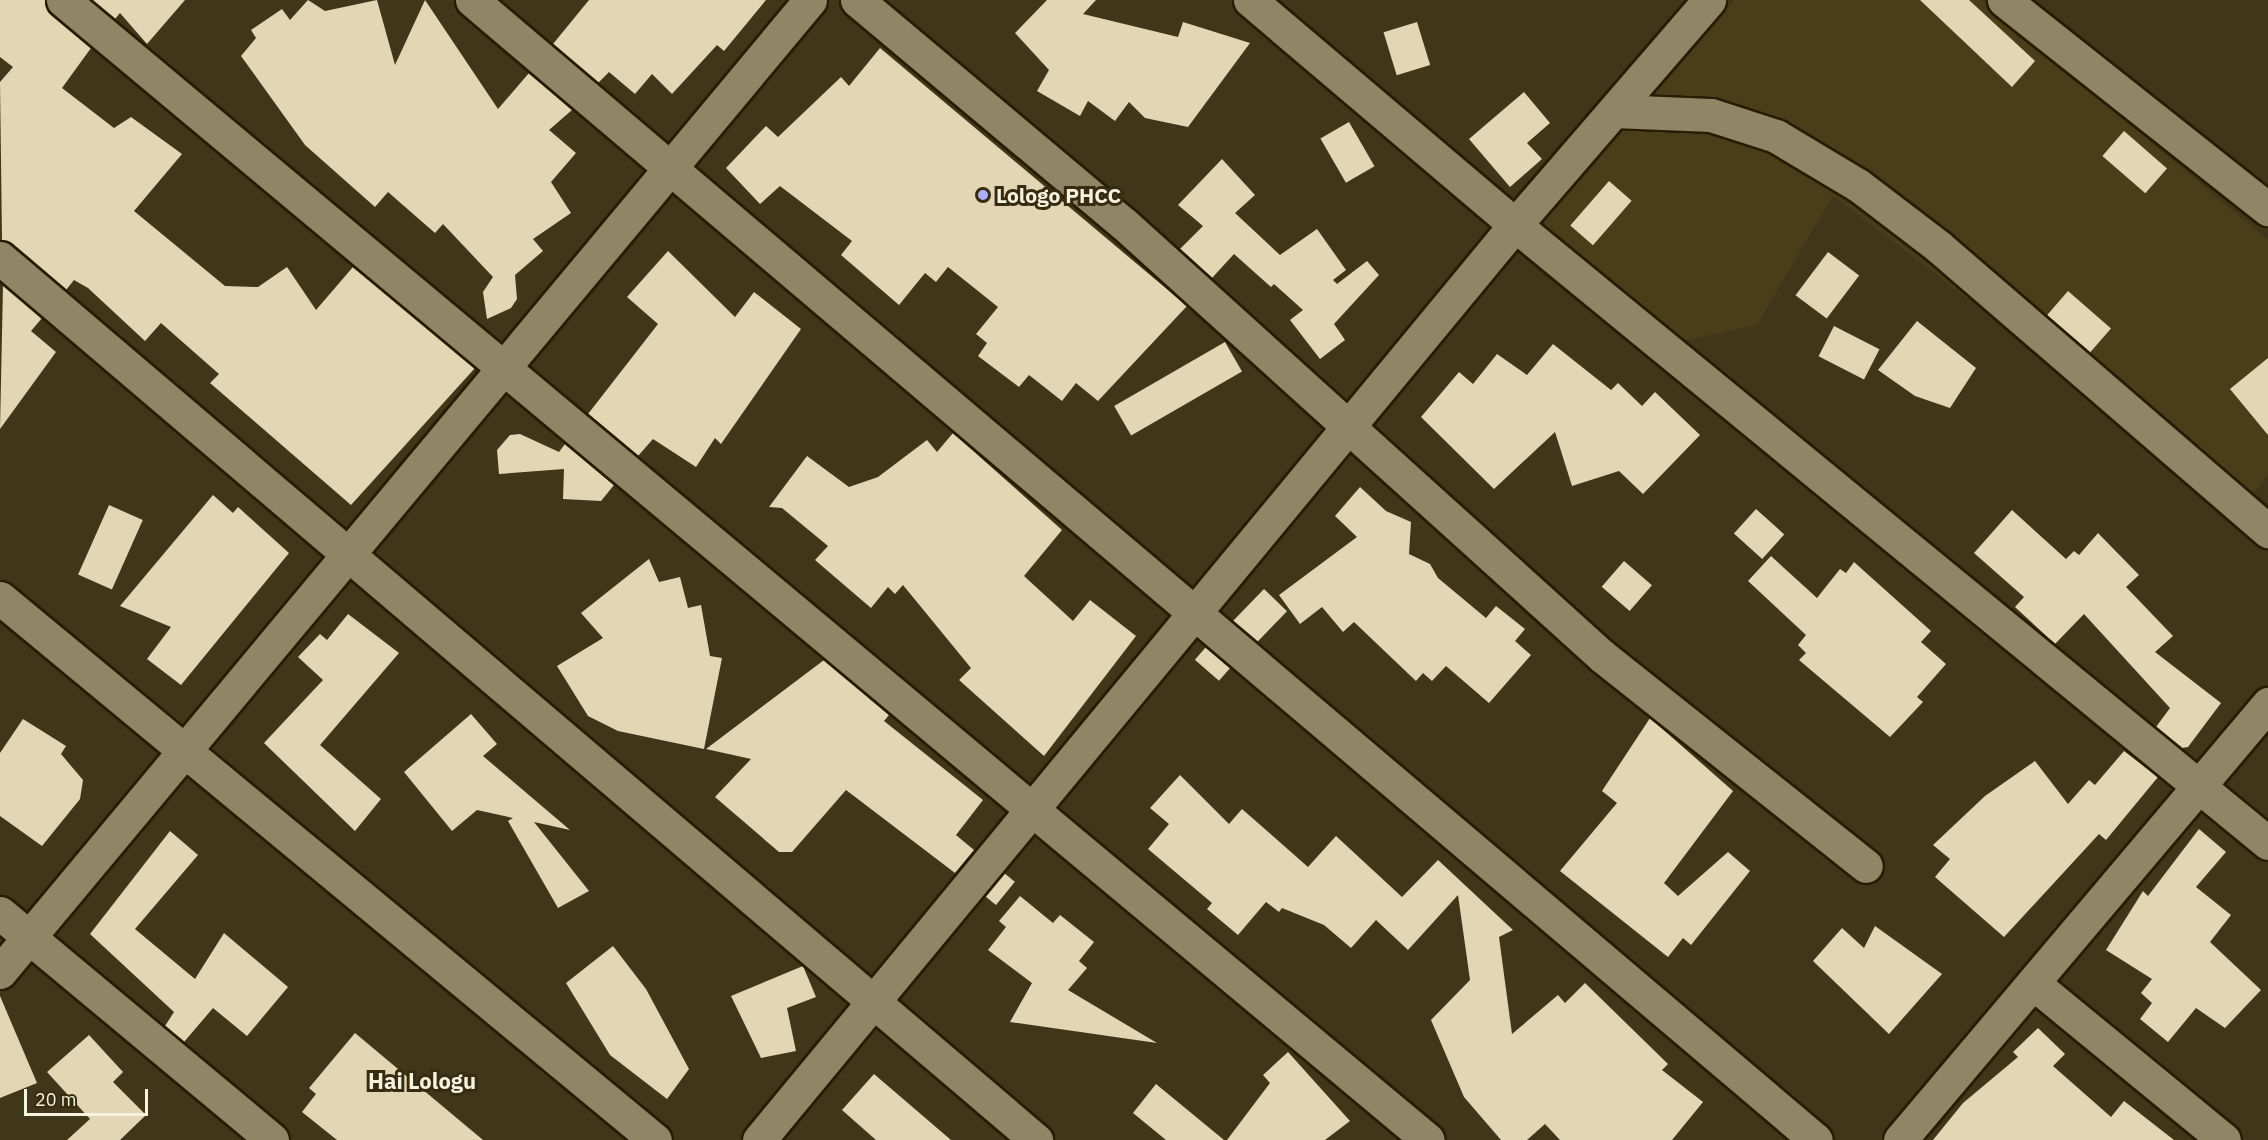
<!DOCTYPE html>
<style>
body{margin:0}
#map{position:relative;width:2268px;height:1140px;overflow:hidden;background:#40361a;font-family:"IBM Plex Sans",sans-serif}
div>[style]{position:absolute}
[style*='--x']{left:calc(var(--x)*1px);top:calc(var(--y)*1px);width:calc(var(--w)*1px);rotate:calc(var(--a)*1deg)}
.built>*{inset:0;background:#4a3d1a}
.building>*{inset:0;background:#e2d6b5;transform-origin:0 0}
.roads{filter:drop-shadow(2px 0 #271d02) drop-shadow(-2px 0 #271d02) drop-shadow(0 2px #271d02) drop-shadow(0 -2px #271d02)}
.minor>*{height:33px;margin:-16.5px;padding:0 16.5px;transform-origin:16.5px;border-radius:16.5px;background:#918567}
.dots>*{width:16px;height:16px;translate:-50% -50%;box-sizing:border-box;border:3px solid #362c10;border-radius:50%}
span{translate:-50% -50%;white-space:nowrap;text-align:center;line-height:1.15;-webkit-text-stroke:6px #362c10;paint-order:stroke}
.poi-label{font-size:21px;color:#f7f1e0;font-weight:700}
.left{translate:0 -50%;text-align:left}
.neighbourhood-label{font-size:22px;color:#f7f1e0;font-weight:700}
.scale{position:absolute;left:24px;top:1089px;width:124px;height:27px;box-sizing:border-box;border:3px solid #f7f1e0;border-top:0;padding-left:8px;font-size:18px;line-height:21px;white-space:nowrap;color:#f7f1e0;-webkit-text-stroke:4px #362c10;paint-order:stroke}
</style>
<div id="map">
<div class="built">
<i style="clip-path:polygon(1734px 0,1981px 0,2268px 240px,2268px 474px,2235px 519px,2018px 337px,1833px 196px,1757px 325px,1675px 343px,1538px 224px)"></i>
</div>
<div class="building">
<i style="clip-path:polygon(0 0,45px 0,51px 14px,91px 48px,62px 88px,114px 128px,131px 117px,182px 154px,134px 211px,225px 286px,258px 287px,287px 267px,316px 310px,353px 267px,475px 368px,351px 505px,210px 383px,219px 374px,161px 323px,145px 341px,88px 288px,74px 280px,66px 290px,2px 240px,0 82px,13px 67px,0 57px)"></i>
<i style="clip-path:polygon(92px 0,185px 0,147px 44px,120px 13px,115px 19px)"></i>
<i style="clip-path:polygon(308px 0,325px 11px,377px 0,395px 65px,425px 0,498px 109px,529px 73px,572px 110px,549px 130px,576px 153px,551px 182px,571px 213px,533px 239px,543px 251px,515px 275px,517px 299px,511px 308px,487px 319px,483px 292px,493px 277px,443px 224px,435px 233px,388px 192px,375px 207px,305px 145px,241px 56px,256px 38px,251px 30px,282px 9px,290px 20px)"></i>
<i style="clip-path:polygon(589px 0,766px 0,724px 51px,717px 45px,672px 94px,652px 74px,635px 94px,609px 72px,598px 83px,553px 44px)"></i>
<i style="clip-path:polygon(1047px 0,1096px 0,1083px 14px,1178px 37px,1183px 22px,1250px 43px,1188px 127px,1145px 118px,1129px 102px,1115px 121px,1088px 101px,1080px 116px,1037px 91px,1049px 70px,1015px 33px)"></i>
<i style="clip-path:polygon(1920px 0,1969px 0,2035px 61px,2012px 87px)"></i>
<i style="left:1417px;top:22px;width:45px;height:35px;rotate:73deg"></i>
<i style="clip-path:polygon(880px 48px,1187px 306px,1098px 401px,1076px 383px,1062px 401px,1029px 375px,1019px 387px,978px 356px,987px 343px,976px 334px,998px 307px,948px 267px,936px 282px,925px 273px,899px 305px,841px 255px,852px 241px,780px 186px,760px 204px,726px 168px,766px 126px,778px 137px,841px 77px,849px 86px)"></i>
<i style="clip-path:polygon(1524px 92px,1550px 123px,1527px 143px,1542px 159px,1510px 187px,1469px 139px)"></i>
<i style="left:1349px;top:122px;width:51px;height:33px;rotate:60deg"></i>
<i style="left:2124px;top:131px;width:57px;height:33px;rotate:41deg"></i>
<i style="clip-path:polygon(1222px 159px,1255px 195px,1235px 213px,1280px 255px,1317px 229px,1346px 270px,1333px 280px,1337px 284px,1367px 261px,1379px 275px,1334px 324px,1345px 340px,1320px 359px,1290px 320px,1303px 310px,1274px 284px,1271px 287px,1234px 254px,1212px 278px,1180px 249px,1203px 226px,1178px 205px)"></i>
<i style="left:1609px;top:181px;width:30px;height:59px;rotate:41deg"></i>
<i style="clip-path:polygon(668px 251px,735px 317px,754px 292px,801px 329px,721px 444px,715px 438px,696px 467px,653px 439px,638px 456px,588px 414px,658px 324px,627px 297px)"></i>
<i style="left:1828px;top:252px;width:39px;height:54px;rotate:37deg"></i>
<i style="clip-path:polygon(3px 285px,42px 318px,31px 331px,56px 352px,0 429px)"></i>
<i style="left:2068px;top:291px;width:57px;height:32px;rotate:41deg"></i>
<i style="clip-path:polygon(1917px 321px,1976px 368px,1950px 408px,1915px 396px,1878px 370px)"></i>
<i style="left:1834px;top:326px;width:51px;height:34px;rotate:27deg"></i>
<i style="left:1225px;top:342px;width:34px;height:128px;rotate:60deg"></i>
<i style="clip-path:polygon(1553px 344px,1611px 390px,1618px 383px,1642px 406px,1655px 392px,1700px 435px,1643px 494px,1619px 471px,1572px 486px,1555px 432px,1494px 489px,1421px 417px,1459px 372px,1473px 384px,1497px 354px,1527px 375px)"></i>
<i style="clip-path:polygon(2268px 358px,2268px 435px,2230px 389px)"></i>
<i style="clip-path:polygon(953px 433px,1062px 530px,1024px 576px,1073px 621px,1090px 600px,1136px 636px,1044px 756px,959px 680px,971px 668px,903px 585px,895px 594px,888px 587px,871px 608px,815px 560px,828px 546px,782px 508px,769px 507px,807px 456px,849px 487px,878px 477px,927px 440px,937px 452px)"></i>
<i style="clip-path:polygon(520px 434px,559px 452px,565px 444px,614px 485px,601px 501px,563px 499px,564px 469px,499px 474px,497px 450px,510px 435px)"></i>
<i style="clip-path:polygon(1360px 487px,1386px 511px,1411px 522px,1409px 554px,1430px 564px,1438px 578px,1486px 618px,1496px 606px,1525px 629px,1515px 641px,1531px 655px,1489px 703px,1446px 666px,1432px 681px,1423px 673px,1416px 681px,1354px 622px,1343px 632px,1322px 607px,1300px 624px,1279px 595px,1357px 537px,1335px 516px)"></i>
<i style="clip-path:polygon(213px 495px,233px 513px,238px 507px,289px 553px,181px 685px,147px 659px,171px 627px,120px 606px)"></i>
<i style="left:109px;top:505px;width:37px;height:76px;rotate:24deg"></i>
<i style="left:1756px;top:509px;width:38px;height:33px;rotate:42deg"></i>
<i style="clip-path:polygon(2012px 510px,2066px 559px,2074px 551px,2079px 555px,2098px 533px,2139px 575px,2126px 587px,2173px 636px,2155px 652px,2221px 703px,2188px 747px,2182px 748px,2156px 727px,2170px 708px,2084px 614px,2055px 644px,2015px 607px,2024px 597px,1974px 553px)"></i>
<i style="clip-path:polygon(1771px 556px,1817px 598px,1840px 569px,1846px 573px,1854px 562px,1931px 631px,1921px 642px,1946px 664px,1917px 697px,1923px 702px,1890px 737px,1799px 660px,1806px 653px,1798px 645px,1806px 635px,1748px 581px)"></i>
<i style="clip-path:polygon(649px 559px,659px 582px,680px 577px,688px 608px,701px 605px,710px 656px,722px 658px,704px 749px,618px 731px,588px 716px,557px 666px,603px 638px,581px 613px)"></i>
<i style="left:1624px;top:561px;width:37px;height:34px;rotate:41deg"></i>
<i style="left:1264px;top:589px;width:32px;height:45px;rotate:44deg"></i>
<i style="clip-path:polygon(348px 614px,399px 653px,320px 745px,381px 799px,355px 831px,264px 743px,323px 680px,298px 657px,320px 634px,327px 640px)"></i>
<i style="left:1206px;top:647px;width:32px;height:17px;rotate:41deg"></i>
<i style="clip-path:polygon(824px 660px,889px 715px,884px 721px,983px 800px,956px 835px,974px 850px,955px 873px,846px 790px,792px 852px,779px 852px,715px 797px,751px 759px,706px 749px)"></i>
<i style="clip-path:polygon(471px 714px,497px 744px,483px 756px,570px 830px,534px 822px,589px 891px,558px 908px,508px 821px,513px 818px,477px 810px,452px 831px,404px 772px)"></i>
<i style="clip-path:polygon(1650px 718px,1733px 791px,1664px 883px,1678px 896px,1728px 852px,1750px 871px,1691px 945px,1683px 938px,1668px 957px,1560px 871px,1617px 803px,1602px 791px)"></i>
<i style="clip-path:polygon(23px 719px,66px 746px,61px 754px,83px 780px,80px 799px,42px 846px,0 816px,0 753px)"></i>
<i style="clip-path:polygon(2124px 751px,2158px 777px,2106px 840px,2099px 834px,2004px 937px,1935px 877px,1950px 859px,1933px 845px,1985px 796px,2035px 761px,2068px 804px,2089px 780px,2095px 785px)"></i>
<i style="clip-path:polygon(1180px 775px,1229px 824px,1242px 809px,1308px 867px,1336px 836px,1402px 897px,1438px 860px,1513px 930px,1499px 937px,1512px 1034px,1558px 995px,1565px 1003px,1585px 983px,1668px 1064px,1662px 1070px,1703px 1102px,1672px 1140px,1560px 1140px,1545px 1124px,1527px 1140px,1501px 1140px,1464px 1097px,1431px 1020px,1470px 980px,1458px 895px,1408px 950px,1376px 920px,1351px 948px,1324px 925px,1282px 908px,1279px 912px,1266px 902px,1238px 935px,1207px 909px,1212px 903px,1148px 849px,1169px 824px,1150px 808px)"></i>
<i style="clip-path:polygon(2199px 829px,2226px 852px,2196px 887px,2231px 915px,2210px 942px,2261px 990px,2225px 1028px,2196px 1008px,2168px 1042px,2140px 1019px,2152px 1003px,2141px 993px,2152px 979px,2106px 950px,2143px 891px,2148px 896px)"></i>
<i style="clip-path:polygon(170px 831px,198px 855px,135px 929px,195px 979px,224px 933px,288px 987px,247px 1036px,213px 1008px,184px 1042px,165px 1026px,174px 1012px,90px 934px)"></i>
<i style="left:1004px;top:873px;width:14px;height:30px;rotate:39deg"></i>
<i style="clip-path:polygon(1020px 896px,1053px 923px,1060px 915px,1094px 942px,1079px 961px,1087px 968px,1068px 990px,1157px 1043px,1010px 1022px,1032px 983px,988px 950px,1006px 927px,999px 921px)"></i>
<i style="clip-path:polygon(1875px 926px,1942px 974px,1889px 1034px,1813px 961px,1842px 928px,1864px 948px)"></i>
<i style="clip-path:polygon(613px 946px,646px 989px,689px 1069px,667px 1099px,610px 1055px,566px 983px)"></i>
<i style="clip-path:polygon(803px 966px,816px 997px,787px 1008px,796px 1051px,761px 1058px,731px 996px)"></i>
<i style="clip-path:polygon(0 996px,37px 1083px,0 1098px)"></i>
<i style="clip-path:polygon(2038px 1028px,2065px 1054px,2053px 1066px,2111px 1117px,2124px 1101px,2174px 1140px,1933px 1140px,1963px 1103px,2018px 1057px,2013px 1052px)"></i>
<i style="clip-path:polygon(355px 1033px,483px 1140px,337px 1140px,302px 1112px,316px 1094px,309px 1088px)"></i>
<i style="clip-path:polygon(89px 1035px,123px 1072px,113px 1082px,146px 1115px,120px 1140px,67px 1140px,90px 1119px,47px 1072px)"></i>
<i style="clip-path:polygon(1288px 1052px,1350px 1121px,1325px 1140px,1227px 1140px,1270px 1083px,1263px 1075px)"></i>
<i style="clip-path:polygon(874px 1074px,951px 1140px,876px 1140px,842px 1110px)"></i>
<i style="clip-path:polygon(1156px 1084px,1224px 1140px,1166px 1140px,1133px 1113px)"></i>
</div>
<div class="roads">
<div class="minor">
<i style="--x:63;--y:0;--w:1778;--a:39.87"></i>
<i style="--x:472;--y:0;--w:1762;--a:40.31"></i>
<i style="--x:857;--y:0;--w:347;--a:40"></i>
<i style="--x:1123;--y:223;--w:646;--a:42.11"></i>
<i style="--x:1602;--y:656;--w:337;--a:38.5"></i>
<i style="--x:1250;--y:0;--w:348;--a:40.3"></i>
<i style="--x:1515;--y:225;--w:974;--a:39.38"></i>
<i style="--x:2004;--y:0;--w:337;--a:38.4"></i>
<i style="--x:1614;--y:111;--w:97;--a:2.4"></i>
<i style="--x:1711;--y:115;--w:68;--a:17.9"></i>
<i style="--x:1776;--y:136;--w:96;--a:30.9"></i>
<i style="--x:1858;--y:185;--w:102;--a:37.4"></i>
<i style="--x:1939;--y:247;--w:435;--a:40.8"></i>
<i style="--x:0;--y:258;--w:1361;--a:40.41"></i>
<i style="--x:0;--y:598;--w:850;--a:39.61"></i>
<i style="--x:0;--y:913;--w:354;--a:39.8"></i>
<i style="--x:0;--y:972;--w:1265;--a:-50.19"></i>
<i style="--x:2033;--y:983;--w:247;--a:39.4"></i>
<i style="--x:759;--y:1140;--w:1187;--a:-50.44"></i>
<i style="--x:1515;--y:225;--w:297;--a:-49.2"></i>
<i style="--x:1900;--y:1140;--w:571;--a:-49.83"></i>
</div>
</div>
<div class="dots">
<i style="left:983px;top:195px;background:#acaffb"></i>
</div>
<div class="poi-label">
<span class="left" style="left:996px;top:195px">Lologo PHCC</span>
</div>
<div class="neighbourhood-label">
<span style="left:422px;top:1081px">Hai Lologu</span>
</div>
<div class="scale">20 m</div>
</div>
